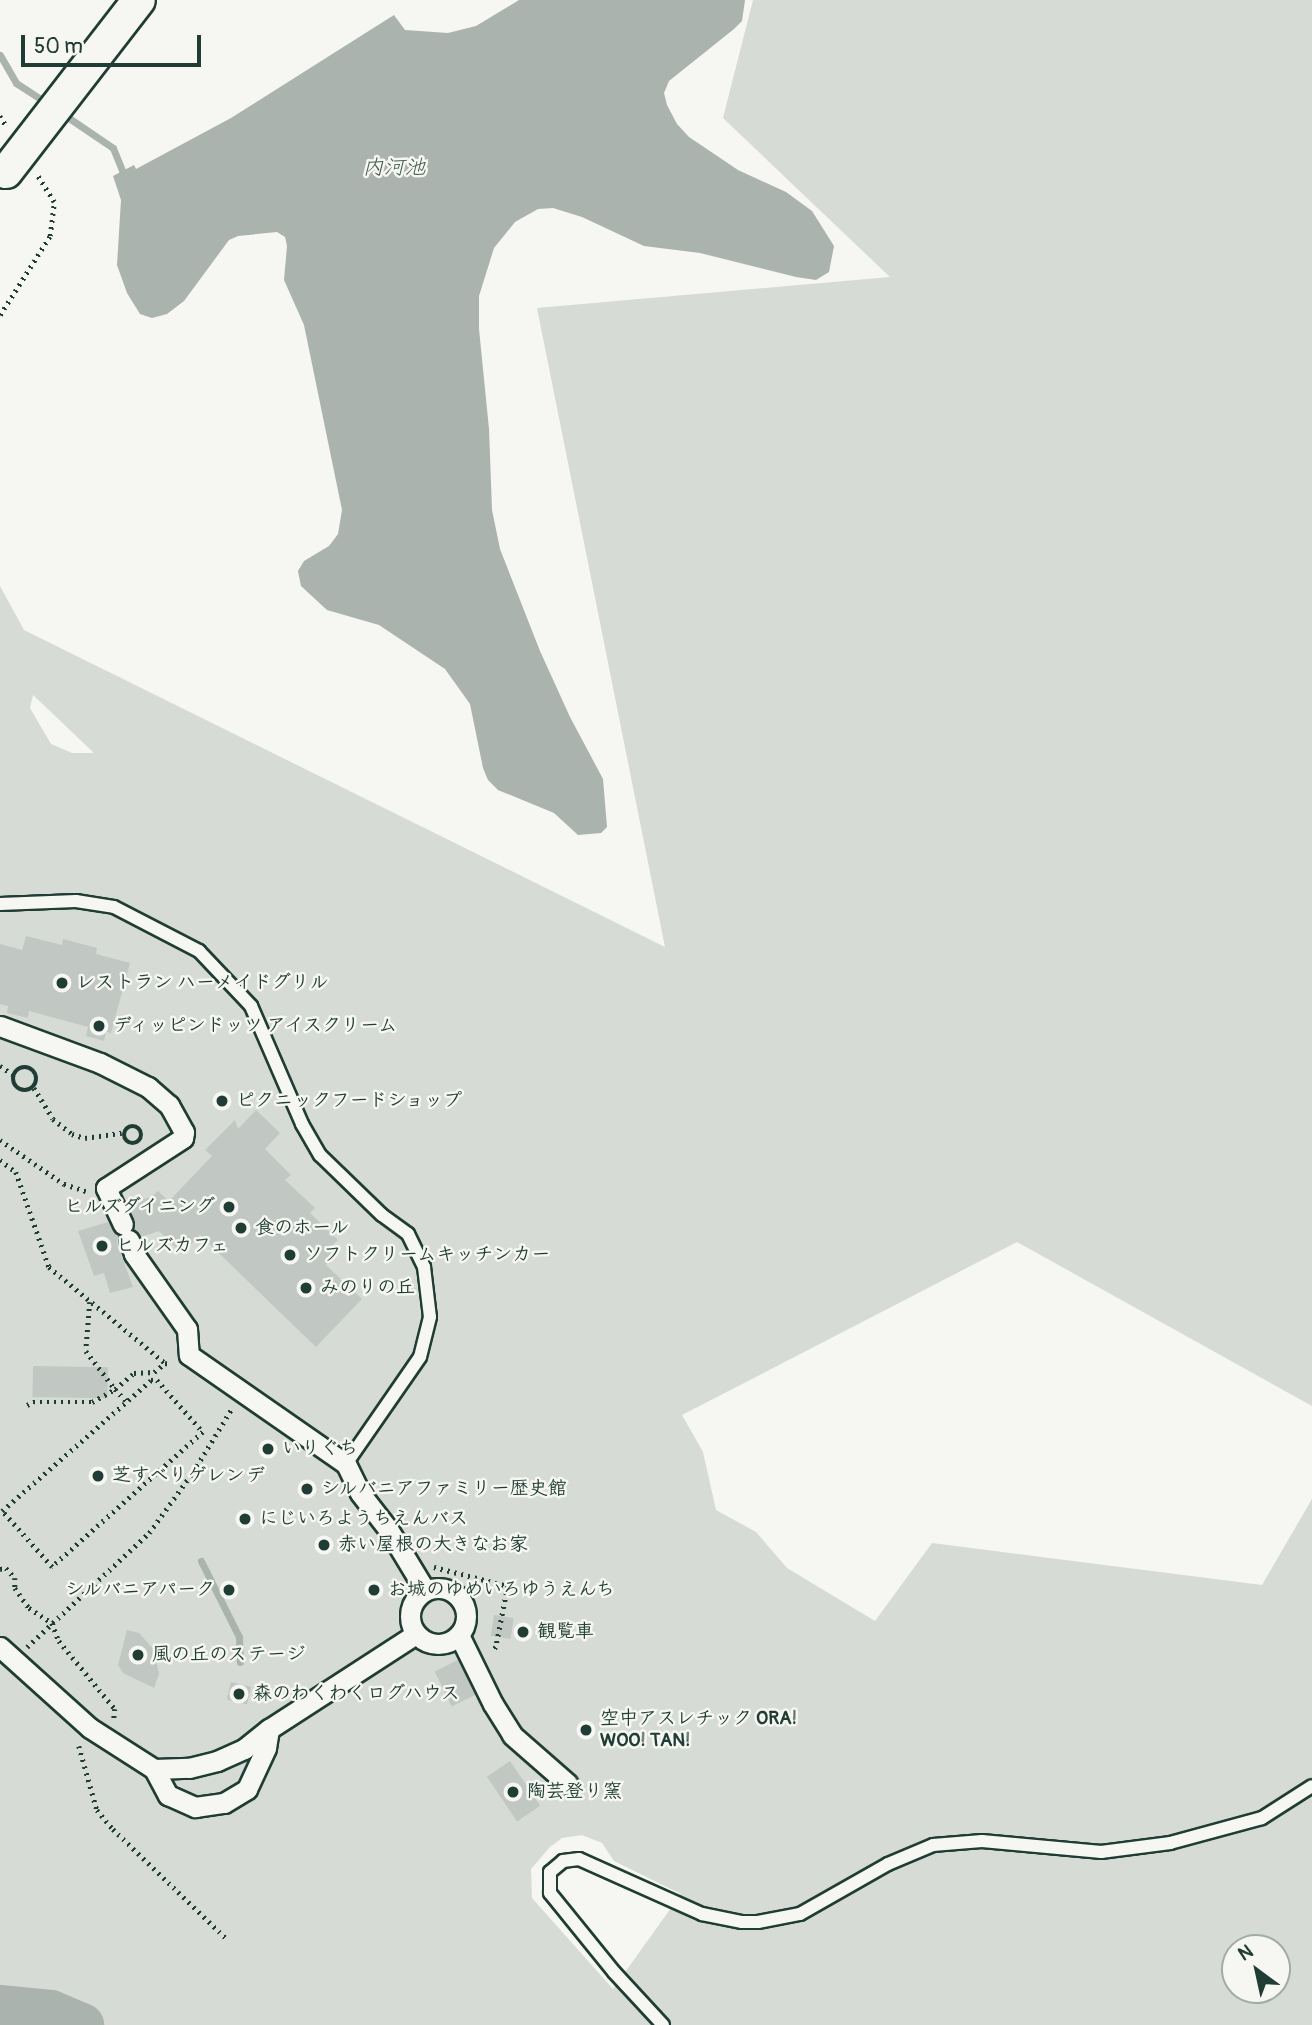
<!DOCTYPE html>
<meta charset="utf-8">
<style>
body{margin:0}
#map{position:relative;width:1312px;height:2025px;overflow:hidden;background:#f6f6f2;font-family:Pangolin,"Klee One",sans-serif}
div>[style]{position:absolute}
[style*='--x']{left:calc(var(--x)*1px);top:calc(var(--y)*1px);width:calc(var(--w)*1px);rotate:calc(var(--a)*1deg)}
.green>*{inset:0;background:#d6dbd6}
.water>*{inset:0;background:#aab3ae}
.stream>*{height:7px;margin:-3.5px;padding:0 3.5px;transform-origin:3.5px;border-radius:3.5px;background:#aab3ae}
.river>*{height:44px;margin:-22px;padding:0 22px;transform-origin:22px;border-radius:22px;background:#aab3ae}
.building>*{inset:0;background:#c1c8c3;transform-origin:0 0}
.path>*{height:4.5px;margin-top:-2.25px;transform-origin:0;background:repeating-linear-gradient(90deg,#1f3d34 0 2px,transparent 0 7px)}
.path>.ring{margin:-2.25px;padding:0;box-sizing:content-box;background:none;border:4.5px solid #1f3d34;border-radius:50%}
.roads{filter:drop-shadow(2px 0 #1f3d34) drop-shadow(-2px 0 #1f3d34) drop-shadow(0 2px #1f3d34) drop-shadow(0 -2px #1f3d34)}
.service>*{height:12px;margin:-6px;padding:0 6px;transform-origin:6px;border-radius:6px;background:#f6f6f2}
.pedestrian>*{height:19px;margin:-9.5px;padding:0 9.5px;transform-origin:9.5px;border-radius:9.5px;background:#f6f6f2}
.pedestrian>.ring{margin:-9.5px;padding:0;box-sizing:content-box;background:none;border:19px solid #f6f6f2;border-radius:50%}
.bridges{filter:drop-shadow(2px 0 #1f3d34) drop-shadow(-2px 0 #1f3d34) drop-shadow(0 2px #1f3d34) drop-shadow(0 -2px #1f3d34)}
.tertiary-bridge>*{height:32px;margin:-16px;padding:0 16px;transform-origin:16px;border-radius:16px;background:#f6f6f2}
.dots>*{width:19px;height:19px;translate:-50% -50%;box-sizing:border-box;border:4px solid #f6f6f2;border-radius:50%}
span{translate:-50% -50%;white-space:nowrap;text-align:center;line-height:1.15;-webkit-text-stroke:5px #f6f6f2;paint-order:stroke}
.poi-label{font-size:19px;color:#1f3d34;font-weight:700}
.left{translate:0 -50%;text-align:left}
.right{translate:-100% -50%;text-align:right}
.water-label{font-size:21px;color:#425a52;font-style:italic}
.north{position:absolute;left:1221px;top:1934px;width:70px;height:70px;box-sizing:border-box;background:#f6f6f2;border:2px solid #a0aca6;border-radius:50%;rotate:327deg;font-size:19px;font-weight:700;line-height:28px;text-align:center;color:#1f3d34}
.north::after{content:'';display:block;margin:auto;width:24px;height:32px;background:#1f3d34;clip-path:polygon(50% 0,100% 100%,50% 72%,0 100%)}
.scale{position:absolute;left:21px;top:35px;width:180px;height:32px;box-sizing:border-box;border:4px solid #1f3d34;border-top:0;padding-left:9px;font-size:21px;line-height:24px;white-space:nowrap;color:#1f3d34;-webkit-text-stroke:5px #f6f6f2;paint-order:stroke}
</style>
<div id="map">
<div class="green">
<i style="clip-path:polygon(evenodd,753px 0,1312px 0,1312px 1406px,1017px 1242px,682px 1415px,703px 1452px,716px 1510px,756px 1532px,787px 1568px,875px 1621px,932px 1543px,1262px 1585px,1312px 1499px,1312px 2025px,0 2025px,0 586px,24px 630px,665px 947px,537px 308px,890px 277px,723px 118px,753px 0,33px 695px,93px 752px,93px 753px,72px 753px,51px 744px,30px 708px,33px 695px,753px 0,582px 1835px,602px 1843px,614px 1861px,681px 1894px,613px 1989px,532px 1898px,531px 1869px,550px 1847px,562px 1838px,582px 1835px,753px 0,1235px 1948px,1277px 1948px,1277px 1990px,1235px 1990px,1235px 1948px)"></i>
</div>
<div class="water">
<i style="clip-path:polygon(519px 0,745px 0,742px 21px,734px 29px,669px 81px,664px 93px,667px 105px,677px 124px,689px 137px,738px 170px,786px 192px,812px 211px,834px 246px,829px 272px,816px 280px,796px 277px,700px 253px,644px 246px,582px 217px,553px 208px,538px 209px,515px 222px,494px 248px,479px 296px,479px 329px,489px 429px,492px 510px,500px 549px,540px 651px,570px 717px,603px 779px,607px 827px,601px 833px,578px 835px,554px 813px,498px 790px,488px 780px,483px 768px,470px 704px,445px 669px,379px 625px,327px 610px,301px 586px,298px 571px,304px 561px,329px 546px,338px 534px,342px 510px,304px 325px,284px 280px,287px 246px,285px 237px,277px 232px,238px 236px,229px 240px,184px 301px,167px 314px,152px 318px,140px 314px,127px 293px,117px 265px,121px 200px,113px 176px,134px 165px,136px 169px,231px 118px,394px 15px,405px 30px,448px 33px,476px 26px)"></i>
</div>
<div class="stream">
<i style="--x:0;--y:55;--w:32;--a:60"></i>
<i style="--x:16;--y:83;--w:37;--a:33"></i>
<i style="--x:60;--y:112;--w:64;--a:34.2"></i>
<i style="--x:113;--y:148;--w:32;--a:68"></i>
<i style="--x:201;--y:1561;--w:85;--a:63.4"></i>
<i style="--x:239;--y:1637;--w:25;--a:88"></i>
</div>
<div class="river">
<i style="--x:0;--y:2007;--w:51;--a:5.6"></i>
<i style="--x:51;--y:2012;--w:34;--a:23"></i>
</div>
<div class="building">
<i style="clip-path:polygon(26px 936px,62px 945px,63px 939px,97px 948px,96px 954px,130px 963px,111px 1033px,106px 1032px,104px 1041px,86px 1036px,88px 1027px,29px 1011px,28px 1018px,7px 1013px,8px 1006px,0 1004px,0 944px,22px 950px)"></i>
<i style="clip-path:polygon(256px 1110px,280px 1133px,265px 1149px,291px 1175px,285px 1180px,315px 1208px,310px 1213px,338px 1240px,328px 1250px,334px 1256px,326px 1265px,362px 1299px,316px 1347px,200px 1235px,182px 1254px,159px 1231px,141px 1237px,134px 1229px,134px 1219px,127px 1204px,151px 1197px,158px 1191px,169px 1201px,212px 1156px,205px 1150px,235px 1120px,238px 1129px)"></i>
<i style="clip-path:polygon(108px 1222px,118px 1235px,117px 1244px,133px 1287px,110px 1293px,104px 1273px,94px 1276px,78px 1231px)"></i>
<i style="left:33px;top:1366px;width:75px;height:31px;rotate:1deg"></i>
<i style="left:494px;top:1615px;width:20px;height:21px;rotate:9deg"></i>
<i style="clip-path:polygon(127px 1630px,139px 1633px,154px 1650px,159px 1674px,154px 1688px,123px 1673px,118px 1665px)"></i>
<i style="left:458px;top:1660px;width:39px;height:26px;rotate:64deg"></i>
<i style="left:231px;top:1682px;width:21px;height:18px;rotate:14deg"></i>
<i style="left:510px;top:1761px;width:54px;height:28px;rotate:56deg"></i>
</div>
<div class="path">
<i style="--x:0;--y:116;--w:13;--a:58"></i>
<i style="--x:0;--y:315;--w:93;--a:-57.7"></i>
<i style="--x:50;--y:236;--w:34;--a:-83"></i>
<i style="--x:54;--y:202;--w:31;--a:-122"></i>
<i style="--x:0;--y:1066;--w:17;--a:33"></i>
<i class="ring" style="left:13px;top:1067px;width:19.5px;height:19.5px"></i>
<i style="--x:34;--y:1088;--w:36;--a:58"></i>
<i style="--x:53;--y:1119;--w:24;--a:38"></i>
<i style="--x:72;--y:1134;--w:14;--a:17"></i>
<i style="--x:85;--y:1138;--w:37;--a:-8"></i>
<i class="ring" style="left:124px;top:1126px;width:13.5px;height:13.5px"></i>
<i style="--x:0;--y:1140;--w:78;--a:34.5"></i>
<i style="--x:64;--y:1184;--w:23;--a:18"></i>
<i style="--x:0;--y:1160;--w:20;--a:37"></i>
<i style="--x:16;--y:1172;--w:101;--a:70.8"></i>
<i style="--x:49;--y:1267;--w:151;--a:39.6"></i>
<i style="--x:165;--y:1363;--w:6;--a:9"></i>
<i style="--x:90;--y:1302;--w:49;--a:94.7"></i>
<i style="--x:86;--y:1351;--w:48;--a:52.7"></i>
<i style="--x:115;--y:1389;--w:25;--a:-40"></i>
<i style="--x:134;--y:1373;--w:20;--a:-3"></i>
<i style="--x:154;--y:1372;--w:14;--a:-39"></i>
<i style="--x:151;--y:1380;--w:6;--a:0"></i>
<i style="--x:157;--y:1380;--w:69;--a:48.5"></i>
<i style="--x:203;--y:1432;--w:203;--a:138.2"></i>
<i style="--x:52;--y:1567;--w:75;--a:-131.8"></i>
<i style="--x:2;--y:1511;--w:198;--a:-41.3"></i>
<i style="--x:27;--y:1405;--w:7;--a:-27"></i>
<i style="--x:33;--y:1402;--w:59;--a:0"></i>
<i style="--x:92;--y:1402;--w:26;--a:-29"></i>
<i style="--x:115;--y:1389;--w:18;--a:47"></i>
<i style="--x:434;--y:1567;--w:76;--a:14.4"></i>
<i style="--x:508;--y:1586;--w:62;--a:101.1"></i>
<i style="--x:496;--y:1647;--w:6;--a:129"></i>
<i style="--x:0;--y:1569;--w:6;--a:-9"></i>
<i style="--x:6;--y:1568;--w:13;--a:48"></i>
<i style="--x:15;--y:1578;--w:10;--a:90"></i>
<i style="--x:15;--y:1588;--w:24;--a:55"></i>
<i style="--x:29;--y:1608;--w:27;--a:33"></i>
<i style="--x:52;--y:1623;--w:19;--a:69"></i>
<i style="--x:59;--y:1641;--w:88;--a:50.5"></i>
<i style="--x:115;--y:1709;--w:10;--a:96"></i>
<i style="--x:27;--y:1647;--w:167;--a:-43.1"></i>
<i style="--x:149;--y:1533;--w:75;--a:-54.2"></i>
<i style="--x:193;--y:1472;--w:75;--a:-58.6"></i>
<i style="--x:79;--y:1746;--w:66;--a:74.3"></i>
<i style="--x:97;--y:1810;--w:25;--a:50"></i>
<i style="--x:113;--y:1829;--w:157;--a:44"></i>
</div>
<div class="roads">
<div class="service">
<i style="--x:0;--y:904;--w:76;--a:-2.3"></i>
<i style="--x:76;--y:901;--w:38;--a:9"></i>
<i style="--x:114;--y:907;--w:96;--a:27.4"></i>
<i style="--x:199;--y:951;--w:76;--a:46.6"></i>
<i style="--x:251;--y:1006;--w:129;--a:66.6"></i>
<i style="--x:302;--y:1124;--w:36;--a:60"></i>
<i style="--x:320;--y:1155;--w:86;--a:44.1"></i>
<i style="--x:382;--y:1215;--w:32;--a:36"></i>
<i style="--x:408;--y:1234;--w:37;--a:64"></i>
<i style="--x:424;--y:1267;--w:50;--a:83.2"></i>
<i style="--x:430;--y:1317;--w:41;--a:104"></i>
<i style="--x:420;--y:1357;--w:130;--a:124.7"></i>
<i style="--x:663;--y:2025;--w:72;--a:-132.8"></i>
<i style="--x:614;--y:1972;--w:102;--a:-129"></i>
<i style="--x:550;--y:1893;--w:21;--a:-90"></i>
<i style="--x:550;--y:1872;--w:17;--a:-40"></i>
<i style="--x:563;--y:1861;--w:16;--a:-7"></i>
<i style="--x:579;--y:1859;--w:135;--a:24.1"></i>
<i style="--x:702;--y:1914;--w:41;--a:11.3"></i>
<i style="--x:742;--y:1922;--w:16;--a:0"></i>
<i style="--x:758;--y:1922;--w:43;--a:-10.8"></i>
<i style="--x:800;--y:1914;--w:101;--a:-29.6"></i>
<i style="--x:888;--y:1864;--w:49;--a:-22.9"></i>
<i style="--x:933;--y:1845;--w:49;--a:-4.7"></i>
<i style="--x:982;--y:1841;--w:120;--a:5.3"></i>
<i style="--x:1101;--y:1852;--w:70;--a:-7.4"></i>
<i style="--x:1170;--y:1843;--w:95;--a:-15.2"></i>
<i style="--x:1262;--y:1818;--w:59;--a:-32.6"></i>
</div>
<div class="pedestrian">
<i style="--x:0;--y:1026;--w:107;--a:20.3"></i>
<i style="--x:100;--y:1063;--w:54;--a:26.6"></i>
<i style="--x:148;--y:1087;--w:28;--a:41"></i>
<i style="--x:169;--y:1105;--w:31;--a:61"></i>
<i style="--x:184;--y:1132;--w:6;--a:99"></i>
<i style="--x:183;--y:1138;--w:92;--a:147"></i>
<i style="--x:106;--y:1188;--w:40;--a:65"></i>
<i style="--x:129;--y:1240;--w:15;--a:70"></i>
<i style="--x:134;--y:1254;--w:92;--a:54.8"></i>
<i style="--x:187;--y:1329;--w:26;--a:86"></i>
<i style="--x:189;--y:1355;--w:191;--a:34.8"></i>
<i style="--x:346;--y:1464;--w:32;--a:64"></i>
<i style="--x:360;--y:1493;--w:46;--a:52.1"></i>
<i style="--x:388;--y:1529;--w:71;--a:58.8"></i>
<i class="ring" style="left:410px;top:1588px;width:37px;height:37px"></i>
<i style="--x:459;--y:1635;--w:77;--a:63.8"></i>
<i style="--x:493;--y:1704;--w:36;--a:58"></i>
<i style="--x:512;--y:1735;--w:74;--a:41.2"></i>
<i style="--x:0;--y:1647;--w:121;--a:42"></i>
<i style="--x:90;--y:1728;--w:76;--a:32.6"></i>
<i style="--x:154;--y:1769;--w:30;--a:62"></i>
<i style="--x:168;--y:1795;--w:30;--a:24"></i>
<i style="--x:195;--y:1807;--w:29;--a:-8"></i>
<i style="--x:224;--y:1803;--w:27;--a:-31"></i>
<i style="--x:247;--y:1789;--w:45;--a:-65.1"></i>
<i style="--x:266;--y:1748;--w:19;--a:-81"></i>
<i style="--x:154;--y:1769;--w:35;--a:-2"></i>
<i style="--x:189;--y:1768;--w:29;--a:-14"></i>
<i style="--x:217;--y:1761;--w:30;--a:-24"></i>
<i style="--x:244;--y:1749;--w:32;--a:-39"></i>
<i style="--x:269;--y:1729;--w:175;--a:-32.9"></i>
</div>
</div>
<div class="bridges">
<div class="tertiary-bridge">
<i style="--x:6;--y:172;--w:217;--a:-52.3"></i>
</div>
</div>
<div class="dots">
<i style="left:62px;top:983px;background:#1f3d34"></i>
<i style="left:99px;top:1026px;background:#1f3d34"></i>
<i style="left:222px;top:1101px;background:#1f3d34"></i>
<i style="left:229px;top:1207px;background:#1f3d34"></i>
<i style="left:241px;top:1228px;background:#1f3d34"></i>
<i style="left:102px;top:1246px;background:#1f3d34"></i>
<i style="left:290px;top:1255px;background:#1f3d34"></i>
<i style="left:306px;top:1288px;background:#1f3d34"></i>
<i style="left:268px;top:1449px;background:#1f3d34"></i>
<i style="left:98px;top:1476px;background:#1f3d34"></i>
<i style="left:307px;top:1489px;background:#1f3d34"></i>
<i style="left:245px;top:1519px;background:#1f3d34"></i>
<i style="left:324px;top:1545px;background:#1f3d34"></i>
<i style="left:229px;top:1590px;background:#1f3d34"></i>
<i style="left:374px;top:1590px;background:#1f3d34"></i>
<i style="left:523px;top:1632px;background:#1f3d34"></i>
<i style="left:138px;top:1655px;background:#1f3d34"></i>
<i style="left:239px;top:1694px;background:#1f3d34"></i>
<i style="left:586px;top:1730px;background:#1f3d34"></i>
<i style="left:513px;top:1792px;background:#1f3d34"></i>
</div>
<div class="poi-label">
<span class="left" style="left:76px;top:983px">レストラン ハーメイドグリル</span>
<span class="left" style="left:113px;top:1026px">ディッピンドッツ アイスクリーム</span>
<span class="left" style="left:236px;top:1101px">ピクニックフードショップ</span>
<span class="right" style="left:215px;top:1207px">ヒルズダイニング</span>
<span class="left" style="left:255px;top:1228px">食のホール</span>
<span class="left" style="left:116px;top:1246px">ヒルズカフェ</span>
<span class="left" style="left:304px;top:1255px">ソフトクリームキッチンカー</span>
<span class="left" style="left:320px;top:1288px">みのりの丘</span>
<span class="left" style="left:282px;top:1449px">いりぐち</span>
<span class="left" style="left:112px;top:1476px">芝すべりゲレンデ</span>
<span class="left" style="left:321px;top:1489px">シルバニアファミリー歴史館</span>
<span class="left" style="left:259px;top:1519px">にじいろようちえんバス</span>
<span class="left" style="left:338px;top:1545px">赤い屋根の大きなお家</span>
<span class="right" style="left:215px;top:1590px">シルバニアパーク</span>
<span class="left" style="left:388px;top:1590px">お城のゆめいろゆうえんち</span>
<span class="left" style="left:537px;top:1632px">観覧車</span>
<span class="left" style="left:152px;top:1655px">風の丘のステージ</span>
<span class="left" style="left:253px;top:1694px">森のわくわくログハウス</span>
<span class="left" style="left:600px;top:1730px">空中アスレチック ORA!<br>WOO! TAN!</span>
<span class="left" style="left:527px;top:1792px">陶芸登り窯</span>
</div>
<div class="water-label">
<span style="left:394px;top:168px">内河池</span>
</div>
<div class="north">N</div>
<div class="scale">50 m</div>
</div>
